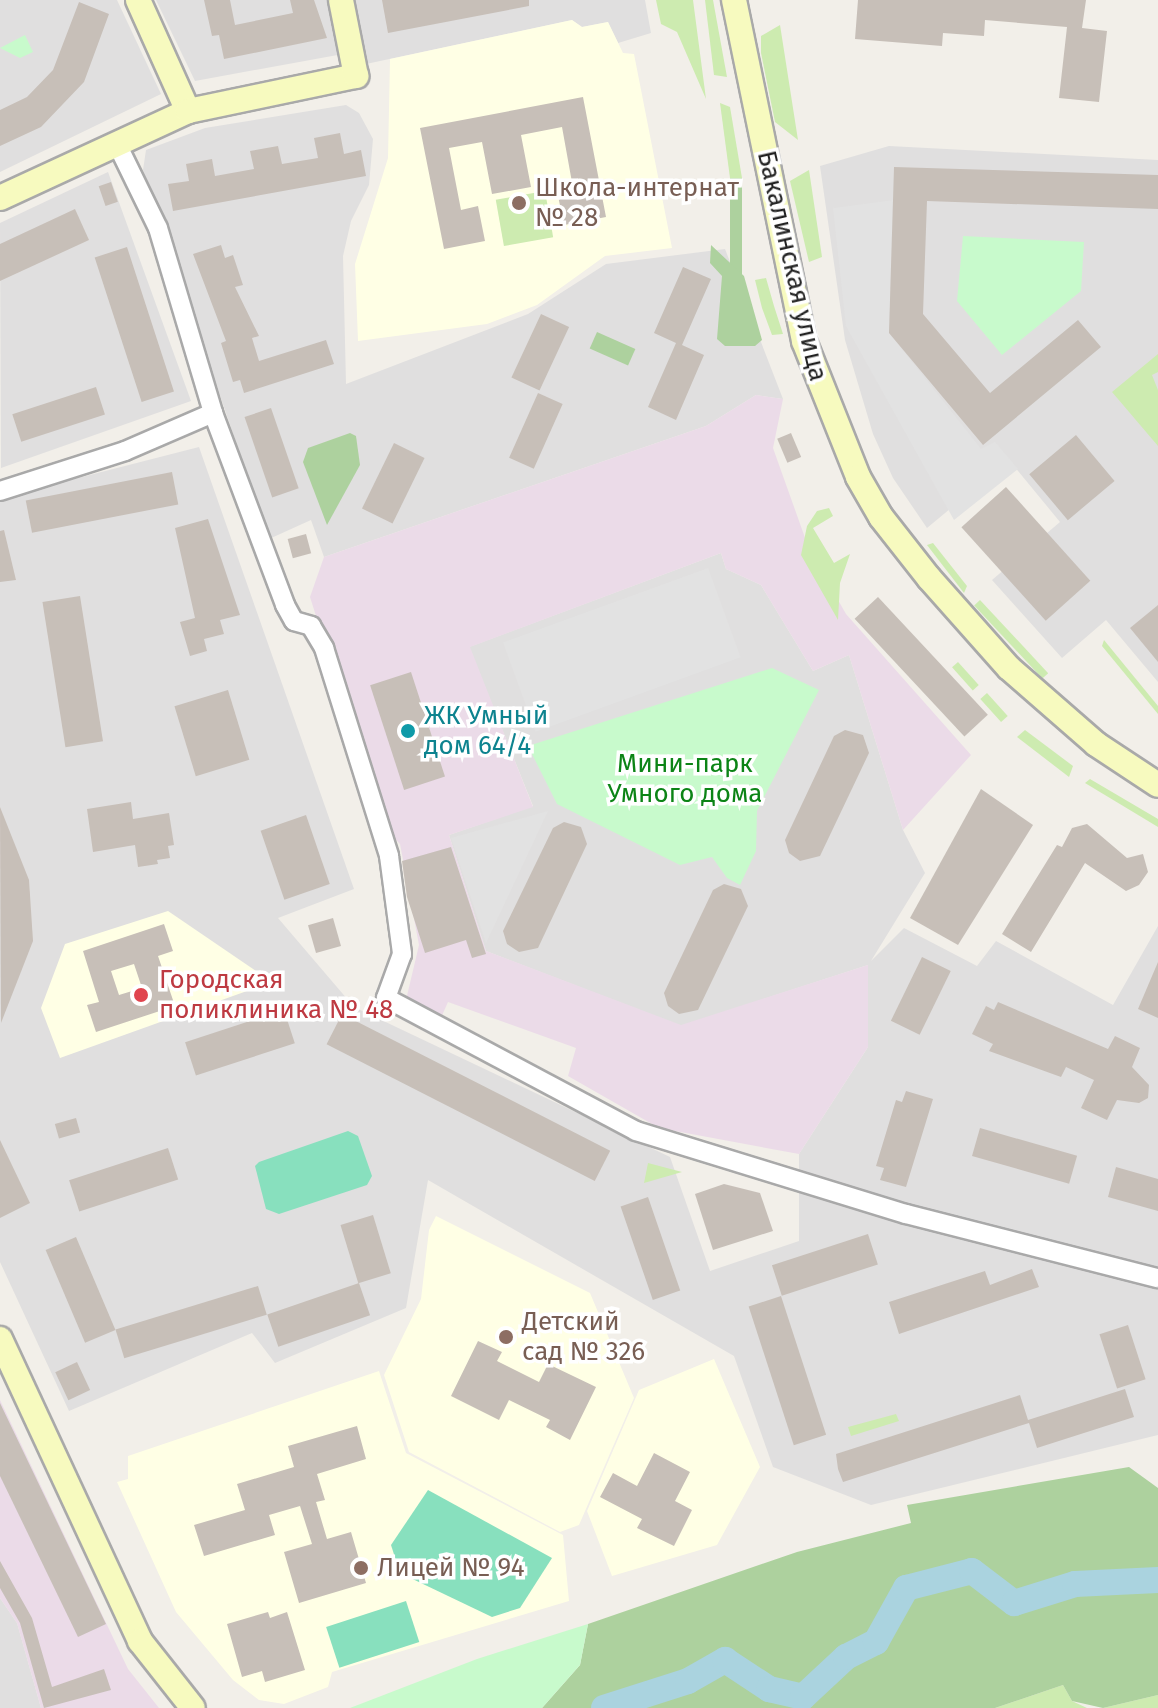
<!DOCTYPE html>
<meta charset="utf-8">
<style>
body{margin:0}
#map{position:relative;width:1158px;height:1708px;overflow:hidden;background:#f2efe9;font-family:"Fira Sans",sans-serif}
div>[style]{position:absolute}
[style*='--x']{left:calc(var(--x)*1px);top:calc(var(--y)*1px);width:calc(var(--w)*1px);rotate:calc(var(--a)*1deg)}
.residential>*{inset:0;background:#e0dfdf}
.industrial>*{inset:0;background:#ebdbe8}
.education>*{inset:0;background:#ffffe5}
.grass>*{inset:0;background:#cdebb0;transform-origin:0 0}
.forest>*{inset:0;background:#add19e;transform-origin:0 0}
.park>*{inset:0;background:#c8facc}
.pitch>*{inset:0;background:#88e0be;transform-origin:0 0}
.parking>*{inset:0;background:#e2e2e2;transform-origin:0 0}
.river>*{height:26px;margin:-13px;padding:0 13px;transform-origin:13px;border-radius:13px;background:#aad3df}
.building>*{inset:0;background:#c7bfb8;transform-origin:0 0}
.roads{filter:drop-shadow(2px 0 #a9a9a9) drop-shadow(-2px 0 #a9a9a9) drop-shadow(0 2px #a9a9a9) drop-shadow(0 -2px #a9a9a9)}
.street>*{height:18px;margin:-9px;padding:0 9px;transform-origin:9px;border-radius:9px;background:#fff}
.secondary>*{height:24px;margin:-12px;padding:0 12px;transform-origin:12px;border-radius:12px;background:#f7fabf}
.dots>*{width:22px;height:22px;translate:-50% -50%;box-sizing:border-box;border:4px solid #fff;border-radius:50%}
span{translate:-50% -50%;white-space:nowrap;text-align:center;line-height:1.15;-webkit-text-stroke:7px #fff;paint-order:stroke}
.education-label{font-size:26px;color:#785e54}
.left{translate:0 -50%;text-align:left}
.street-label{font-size:26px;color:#222}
.culture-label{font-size:26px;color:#0d838f}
.park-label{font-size:26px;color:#0c8416}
.health-label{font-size:26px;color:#be3a42}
</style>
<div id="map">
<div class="residential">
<i style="clip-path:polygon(0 0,117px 0,161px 94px,0 172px)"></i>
<i style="clip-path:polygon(156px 0,332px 0,343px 54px,195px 81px)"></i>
<i style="clip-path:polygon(354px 0,645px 0,651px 33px,618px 43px,608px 22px,582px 27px,572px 20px,366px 64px)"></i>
<i style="clip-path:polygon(346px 105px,359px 113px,373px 139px,369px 185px,351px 221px,343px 256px,346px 384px,528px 314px,606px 264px,725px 249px,783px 399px,756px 395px,706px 426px,324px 557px,311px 520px,269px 539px,143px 170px,146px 150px,205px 128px)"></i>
<i style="clip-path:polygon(889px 146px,1158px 160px,1158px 682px,1106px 620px,1062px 658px,992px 580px,1060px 522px,1009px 460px,927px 528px,893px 478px,873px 434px,845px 340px,820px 166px)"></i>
<i style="clip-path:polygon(108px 172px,191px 401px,1px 468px,0 223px)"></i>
<i style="clip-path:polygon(199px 447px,354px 889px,278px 918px,354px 1007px,670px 1157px,710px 1271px,799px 1241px,799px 1154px,868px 1047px,868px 965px,681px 1026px,486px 951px,449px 835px,533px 806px,469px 647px,721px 553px,726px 569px,761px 585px,813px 671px,849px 655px,903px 830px,925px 873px,871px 961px,904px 928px,977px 966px,996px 941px,1113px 1005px,1158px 926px,1158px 1435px,871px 1505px,773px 1467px,734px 1356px,428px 1180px,406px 1308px,275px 1363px,252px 1333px,69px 1411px,0 1262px,0 498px)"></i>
<i style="clip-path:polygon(0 1598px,17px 1623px,41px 1708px,0 1708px)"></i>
</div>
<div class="industrial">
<i style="clip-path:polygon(756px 395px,783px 399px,773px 448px,809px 549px,846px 614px,971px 755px,903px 830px,849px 655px,813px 671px,761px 585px,726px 569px,721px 553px,470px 647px,533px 807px,449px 835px,486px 951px,681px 1025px,868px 965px,868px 1047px,799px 1154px,659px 1128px,568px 1076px,576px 1048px,448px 1002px,440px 1020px,406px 1000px,419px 945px,400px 844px,378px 821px,375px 775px,343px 672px,333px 670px,310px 597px,324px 557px,706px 426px)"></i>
<i style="clip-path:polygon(0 1400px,128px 1669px,159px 1708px,41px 1708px,17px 1623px,0 1598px)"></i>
</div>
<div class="education">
<i style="clip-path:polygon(572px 20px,582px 27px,608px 22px,623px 53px,634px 54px,672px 248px,605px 256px,537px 305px,487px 324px,358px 341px,355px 264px,388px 158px,390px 59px)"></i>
<i style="clip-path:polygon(168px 911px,272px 982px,60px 1058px,41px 1008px,65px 944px)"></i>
<i style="clip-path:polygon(436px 1216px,590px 1293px,634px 1398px,579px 1525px,560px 1532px,409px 1452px,384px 1375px,421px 1299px,429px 1230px)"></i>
<i style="clip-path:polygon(714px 1359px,760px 1467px,717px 1545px,612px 1576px,587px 1511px,639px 1390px)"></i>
<i style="clip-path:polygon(379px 1371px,406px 1453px,563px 1535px,569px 1601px,332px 1672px,328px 1687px,284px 1704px,259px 1700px,233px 1680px,176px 1612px,117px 1482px,128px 1479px,128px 1456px)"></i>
</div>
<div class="grass">
<i style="clip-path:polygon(656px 0,693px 0,706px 99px,677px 32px,661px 24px)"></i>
<i style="clip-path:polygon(705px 0,713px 0,727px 77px,714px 75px)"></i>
<i style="clip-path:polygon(780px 25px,798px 140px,775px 122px,761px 53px,761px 36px)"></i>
<i style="clip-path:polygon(720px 103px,730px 107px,742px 178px,730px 178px)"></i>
<i style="clip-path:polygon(809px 170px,822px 257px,809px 262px,790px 181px)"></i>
<i style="left:545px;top:191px;width:47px;height:50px;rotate:80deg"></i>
<i style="clip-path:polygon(766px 278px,774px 306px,783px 334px,772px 335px,762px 308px,755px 280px)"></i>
<i style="clip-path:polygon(1158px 354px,1158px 372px,1152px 375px,1158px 390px,1158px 446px,1112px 392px)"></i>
<i style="clip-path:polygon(829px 508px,833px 516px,813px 528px,834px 563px,850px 554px,840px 583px,838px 620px,801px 555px,807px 526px,817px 511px)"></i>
<i style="clip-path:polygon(933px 543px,967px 586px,964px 593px,927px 545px)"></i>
<i style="left:980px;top:600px;width:100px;height:8px;rotate:47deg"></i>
<i style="clip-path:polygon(1104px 640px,1158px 706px,1158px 714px,1102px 646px)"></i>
<i style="left:958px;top:662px;width:31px;height:8px;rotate:48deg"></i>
<i style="left:987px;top:693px;width:31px;height:9px;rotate:48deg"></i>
<i style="clip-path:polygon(1025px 730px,1073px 766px,1069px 777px,1017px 737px)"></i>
<i style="clip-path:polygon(1090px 779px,1158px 819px,1158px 827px,1085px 783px)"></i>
<i style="clip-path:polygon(648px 1163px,682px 1172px,644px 1183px)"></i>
<i style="clip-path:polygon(896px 1414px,899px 1421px,851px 1436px,848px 1427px)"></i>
<i style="clip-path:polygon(1063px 1685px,1072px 1701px,1087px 1708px,995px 1708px)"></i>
<i style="clip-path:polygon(1158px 1695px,1158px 1708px,1103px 1708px)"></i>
</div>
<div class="forest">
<i style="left:730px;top:178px;width:12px;height:105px"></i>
<i style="clip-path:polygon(711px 245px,744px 276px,762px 340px,755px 346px,725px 346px,717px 339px,722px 276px,710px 263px)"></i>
<i style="left:597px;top:332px;width:42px;height:18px;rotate:24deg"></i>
<i style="clip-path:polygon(350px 433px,356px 436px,360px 465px,327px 525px,303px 462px,308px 448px)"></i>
<i style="clip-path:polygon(1129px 1467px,1158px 1488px,1158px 1695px,1103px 1708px,1072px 1701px,1063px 1685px,995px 1708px,542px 1708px,580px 1665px,588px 1624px,797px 1552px,911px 1523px,907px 1505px)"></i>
</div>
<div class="park">
<i style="clip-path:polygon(25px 35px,33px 52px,20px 58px,0 48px)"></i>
<i style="clip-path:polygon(963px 236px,1084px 242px,1081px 291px,1002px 355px,957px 301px)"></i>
<i style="clip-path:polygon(772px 668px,819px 690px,757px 811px,756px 851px,740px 885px,727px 878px,712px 857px,680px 865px,557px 804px,528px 746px)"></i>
<i style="clip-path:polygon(588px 1624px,580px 1665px,542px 1708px,350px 1708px,477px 1659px)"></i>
</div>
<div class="pitch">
<i style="clip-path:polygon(348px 1131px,358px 1136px,372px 1176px,367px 1185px,279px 1214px,266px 1209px,255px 1166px,259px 1162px)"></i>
<i style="clip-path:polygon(428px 1490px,552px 1558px,520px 1608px,492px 1617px,400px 1573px,391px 1545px)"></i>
<i style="left:406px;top:1601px;width:43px;height:84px;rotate:72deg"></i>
</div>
<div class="parking">
<i style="clip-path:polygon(893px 200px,889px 333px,981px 449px,995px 442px,1018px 469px,954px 520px,846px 326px,833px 208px)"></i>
<i style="left:708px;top:568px;width:95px;height:218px;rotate:70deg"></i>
<i style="clip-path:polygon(548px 811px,486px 943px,451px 838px)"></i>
</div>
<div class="river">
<i style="--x:604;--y:1708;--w:88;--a:-17.8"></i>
<i style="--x:688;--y:1681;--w:43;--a:-29.6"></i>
<i style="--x:725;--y:1660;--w:53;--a:33.4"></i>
<i style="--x:769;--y:1689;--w:35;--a:13"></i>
<i style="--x:803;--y:1697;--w:59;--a:-42.9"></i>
<i style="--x:846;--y:1657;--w:34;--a:-27"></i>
<i style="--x:876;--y:1642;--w:62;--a:-60.9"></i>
<i style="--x:906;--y:1588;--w:68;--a:-14.4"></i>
<i style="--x:972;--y:1571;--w:53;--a:37.3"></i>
<i style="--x:1014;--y:1603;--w:64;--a:-17.3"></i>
<i style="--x:1075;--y:1584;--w:83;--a:-2.8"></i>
</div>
<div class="building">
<i style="clip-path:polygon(204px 0,230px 0,235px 25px,293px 13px,290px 0,314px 0,327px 38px,224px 59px,219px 35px,212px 36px)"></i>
<i style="clip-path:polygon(382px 0,529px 0,529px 6px,388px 33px)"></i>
<i style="clip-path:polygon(858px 0,1086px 0,1082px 28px,1107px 31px,1099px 102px,1059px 98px,1067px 27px,985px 20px,984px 36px,943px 33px,942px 46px,855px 39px)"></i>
<i style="clip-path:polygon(79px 2px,109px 14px,84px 82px,41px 127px,0 146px,0 110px,27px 97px,53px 70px)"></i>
<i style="clip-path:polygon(583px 97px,606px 217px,564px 225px,557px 191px,573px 188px,562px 127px,521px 135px,531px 187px,492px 194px,482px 142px,449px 148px,461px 210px,478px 206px,485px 241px,444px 249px,420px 128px)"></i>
<i style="clip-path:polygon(340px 133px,344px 154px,361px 150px,366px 176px,173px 211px,168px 184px,189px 181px,186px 164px,212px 159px,215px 176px,254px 169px,250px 151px,278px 146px,282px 164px,318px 158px,314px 138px)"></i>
<i style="clip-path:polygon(894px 167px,1158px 175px,1158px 209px,927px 201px,923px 314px,990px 393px,1078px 320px,1101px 347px,983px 445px,889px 333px)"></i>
<i style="left:111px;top:182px;width:21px;height:13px;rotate:71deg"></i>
<i style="clip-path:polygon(75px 209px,89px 240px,0 281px,0 244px)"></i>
<i style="clip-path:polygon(221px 245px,225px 258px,233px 255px,243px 285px,235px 287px,259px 336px,252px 338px,259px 361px,326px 340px,334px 364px,244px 393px,240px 380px,233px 382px,221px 343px,226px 341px,193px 254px)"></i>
<i style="left:127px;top:247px;width:152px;height:34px;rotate:72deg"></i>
<i style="clip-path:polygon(683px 267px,711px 279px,682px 345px,704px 355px,676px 420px,648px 407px,676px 343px,654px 333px)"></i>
<i style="left:541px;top:314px;width:31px;height:70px;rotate:25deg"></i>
<i style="left:96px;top:387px;width:29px;height:88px;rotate:72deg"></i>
<i style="left:538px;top:393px;width:27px;height:71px;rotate:24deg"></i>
<i style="left:271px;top:408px;width:85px;height:28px;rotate:71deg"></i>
<i style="left:791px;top:433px;width:26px;height:15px;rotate:67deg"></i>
<i style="left:1076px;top:435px;width:60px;height:61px;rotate:50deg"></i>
<i style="left:394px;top:443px;width:34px;height:73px;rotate:26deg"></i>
<i style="left:172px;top:472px;width:33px;height:149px;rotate:79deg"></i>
<i style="left:1006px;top:487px;width:126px;height:60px;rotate:48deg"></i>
<i style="clip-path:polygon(208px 519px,240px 615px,220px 620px,224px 634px,204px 639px,207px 651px,190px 656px,180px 622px,195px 618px,175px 528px)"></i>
<i style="clip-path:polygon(4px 530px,16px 580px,0 582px,0 531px)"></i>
<i style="left:306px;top:534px;width:20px;height:19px;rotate:75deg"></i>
<i style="left:80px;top:596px;width:147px;height:38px;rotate:81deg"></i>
<i style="left:878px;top:597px;width:161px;height:32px;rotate:47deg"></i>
<i style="clip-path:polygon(1158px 605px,1158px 662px,1130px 628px)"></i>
<i style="left:411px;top:672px;width:110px;height:43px;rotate:72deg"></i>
<i style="left:228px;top:690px;width:73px;height:56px;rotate:73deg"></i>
<i style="clip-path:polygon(845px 730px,863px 735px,869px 753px,820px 856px,800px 861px,789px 853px,785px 840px,834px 736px)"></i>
<i style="clip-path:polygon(981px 789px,1033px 825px,958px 945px,910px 918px)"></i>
<i style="clip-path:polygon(131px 802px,133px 819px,169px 813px,174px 845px,168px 846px,170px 858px,157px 860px,158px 864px,138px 867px,135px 845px,93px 852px,87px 809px)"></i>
<i style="clip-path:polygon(0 807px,29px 880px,33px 941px,1px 1023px)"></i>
<i style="left:306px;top:815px;width:73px;height:48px;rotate:71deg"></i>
<i style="clip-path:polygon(564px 822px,581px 827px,587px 844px,538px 948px,519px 952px,507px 944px,503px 931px,553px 828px)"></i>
<i style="clip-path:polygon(1087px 824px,1127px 858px,1143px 854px,1148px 872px,1139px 885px,1126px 891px,1085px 863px,1031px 952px,1002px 934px,1057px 845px,1062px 847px,1072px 828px)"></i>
<i style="clip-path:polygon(451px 847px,486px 954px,472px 958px,466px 940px,425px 953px,407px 897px,402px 861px)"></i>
<i style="clip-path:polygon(724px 884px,741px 889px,748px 906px,698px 1010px,679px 1014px,668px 1006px,664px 993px,713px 890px)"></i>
<i style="left:333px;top:918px;width:29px;height:26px;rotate:74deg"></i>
<i style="clip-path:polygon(evenodd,164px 924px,173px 951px,158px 956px,175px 1006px,96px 1032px,87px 1005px,99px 1002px,83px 951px,164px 924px,134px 964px,142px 988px,119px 995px,111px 971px,134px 964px)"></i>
<i style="left:922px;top:957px;width:32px;height:71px;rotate:26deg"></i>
<i style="clip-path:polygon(1158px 962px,1158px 1018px,1138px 1009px)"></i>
<i style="clip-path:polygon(998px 1002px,1108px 1049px,1115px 1036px,1140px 1048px,1132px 1067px,1149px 1085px,1148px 1098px,1139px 1103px,1117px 1100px,1107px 1120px,1081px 1108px,1094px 1080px,1066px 1067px,1061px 1077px,989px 1051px,993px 1044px,972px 1034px,986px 1006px,994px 1010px)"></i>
<i style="left:284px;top:1010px;width:35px;height:104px;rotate:72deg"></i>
<i style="left:342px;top:1014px;width:301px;height:34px;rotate:27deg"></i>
<i style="clip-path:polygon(906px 1091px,933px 1099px,906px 1187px,880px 1180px,884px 1168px,876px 1166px,896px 1100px,902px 1102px)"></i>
<i style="left:76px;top:1118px;width:15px;height:22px;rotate:74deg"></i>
<i style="left:980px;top:1128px;width:101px;height:29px;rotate:16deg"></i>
<i style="clip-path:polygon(0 1140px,30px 1203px,0 1218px)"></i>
<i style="left:168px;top:1148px;width:33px;height:104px;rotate:72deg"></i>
<i style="clip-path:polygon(1116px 1167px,1158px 1179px,1158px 1211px,1108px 1197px)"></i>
<i style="clip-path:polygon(724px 1184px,760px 1193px,773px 1231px,713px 1250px,695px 1194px)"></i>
<i style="left:648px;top:1197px;width:99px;height:29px;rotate:71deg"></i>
<i style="left:373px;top:1215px;width:61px;height:34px;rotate:73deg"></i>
<i style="left:868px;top:1234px;width:32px;height:101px;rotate:72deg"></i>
<i style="left:76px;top:1237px;width:101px;height:33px;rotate:67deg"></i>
<i style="clip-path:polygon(1032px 1269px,1039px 1287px,899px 1334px,889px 1302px,985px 1271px,990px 1285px)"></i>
<i style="left:359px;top:1283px;width:34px;height:97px;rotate:71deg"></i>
<i style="left:258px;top:1286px;width:30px;height:149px;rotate:73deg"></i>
<i style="left:781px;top:1296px;width:146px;height:34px;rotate:72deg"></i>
<i style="left:1128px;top:1325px;width:57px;height:30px;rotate:72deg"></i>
<i style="clip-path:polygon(478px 1341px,502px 1352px,497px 1361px,539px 1382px,548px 1364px,596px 1387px,570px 1440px,546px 1427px,550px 1420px,509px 1400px,499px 1420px,451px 1396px)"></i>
<i style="left:77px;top:1362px;width:31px;height:24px;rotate:65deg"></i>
<i style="clip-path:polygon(1125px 1389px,1134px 1417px,1037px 1448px,1029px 1423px,843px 1482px,838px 1469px,836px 1454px,1020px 1395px,1028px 1420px)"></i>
<i style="clip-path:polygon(0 1403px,106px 1624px,78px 1637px,0 1476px)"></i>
<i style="clip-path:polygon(357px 1426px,366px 1459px,317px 1474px,325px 1500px,316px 1502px,327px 1539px,351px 1532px,366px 1583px,299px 1603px,284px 1552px,312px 1544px,300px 1506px,269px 1515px,275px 1535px,204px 1556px,194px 1525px,245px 1510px,237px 1484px,294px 1467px,288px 1446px)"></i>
<i style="clip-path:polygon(654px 1453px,690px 1472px,675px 1501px,692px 1510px,674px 1546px,637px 1528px,642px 1519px,600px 1497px,613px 1473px,637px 1486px)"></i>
<i style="clip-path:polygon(0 1561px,32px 1618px,52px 1687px,104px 1669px,111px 1690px,44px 1708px,20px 1623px,0 1588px)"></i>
<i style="clip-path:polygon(268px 1612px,270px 1618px,287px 1612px,305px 1670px,265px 1682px,262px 1671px,242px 1677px,227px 1624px)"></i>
</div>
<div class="roads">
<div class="street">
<i style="--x:117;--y:144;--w:93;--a:64"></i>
<i style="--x:158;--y:228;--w:193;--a:73.4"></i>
<i style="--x:213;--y:413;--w:205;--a:69.4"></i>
<i style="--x:285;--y:605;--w:18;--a:61"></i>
<i style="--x:294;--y:621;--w:18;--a:16"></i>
<i style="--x:311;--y:626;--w:26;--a:59"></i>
<i style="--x:324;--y:648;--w:218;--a:72.6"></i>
<i style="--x:389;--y:856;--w:99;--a:82.4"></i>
<i style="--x:402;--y:954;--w:47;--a:110"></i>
<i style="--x:386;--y:998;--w:283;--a:28"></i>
<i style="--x:636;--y:1131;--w:282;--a:17.1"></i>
<i style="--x:906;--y:1214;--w:260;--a:14.3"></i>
<i style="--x:0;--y:491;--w:131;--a:-17.7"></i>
<i style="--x:125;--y:451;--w:96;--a:-23.4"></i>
</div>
<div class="secondary">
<i style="--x:138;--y:0;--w:122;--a:65.8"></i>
<i style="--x:734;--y:0;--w:348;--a:78.4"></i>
<i style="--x:804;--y:341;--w:146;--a:68.3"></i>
<i style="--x:858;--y:477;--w:46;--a:60.1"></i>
<i style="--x:881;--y:517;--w:78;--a:51.8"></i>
<i style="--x:929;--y:578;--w:120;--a:48.4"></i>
<i style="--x:1009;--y:668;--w:116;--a:41.1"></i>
<i style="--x:1096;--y:744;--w:74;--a:33.5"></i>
<i style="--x:0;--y:198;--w:207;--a:-24.8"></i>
<i style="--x:188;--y:111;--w:172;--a:-11.8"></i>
<i style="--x:356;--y:76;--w:77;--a:-101.2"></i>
<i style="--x:0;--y:1339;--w:333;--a:65.1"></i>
<i style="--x:140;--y:1641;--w:85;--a:51.7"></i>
</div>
</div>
<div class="dots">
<i style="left:519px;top:203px;background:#8d6e63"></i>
<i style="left:408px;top:731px;background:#0f9aa8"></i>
<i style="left:141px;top:995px;background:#e0444e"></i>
<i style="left:506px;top:1337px;background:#8d6e63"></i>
<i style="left:361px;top:1568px;background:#8d6e63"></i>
</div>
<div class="education-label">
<span class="left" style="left:535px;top:203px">Школа-интернат<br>№ 28</span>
<span class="left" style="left:522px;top:1337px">Детский<br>сад № 326</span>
<span class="left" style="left:377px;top:1568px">Лицей № 94</span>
</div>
<div class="street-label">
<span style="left:792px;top:266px;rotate:77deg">Бакалинская улица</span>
</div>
<div class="culture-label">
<span class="left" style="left:424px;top:731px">ЖК Умный<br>дом 64/4</span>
</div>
<div class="park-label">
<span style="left:685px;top:779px">Мини-парк<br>Умного дома</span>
</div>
<div class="health-label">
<span class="left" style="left:159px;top:995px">Городская<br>поликлиника № 48</span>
</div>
</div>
